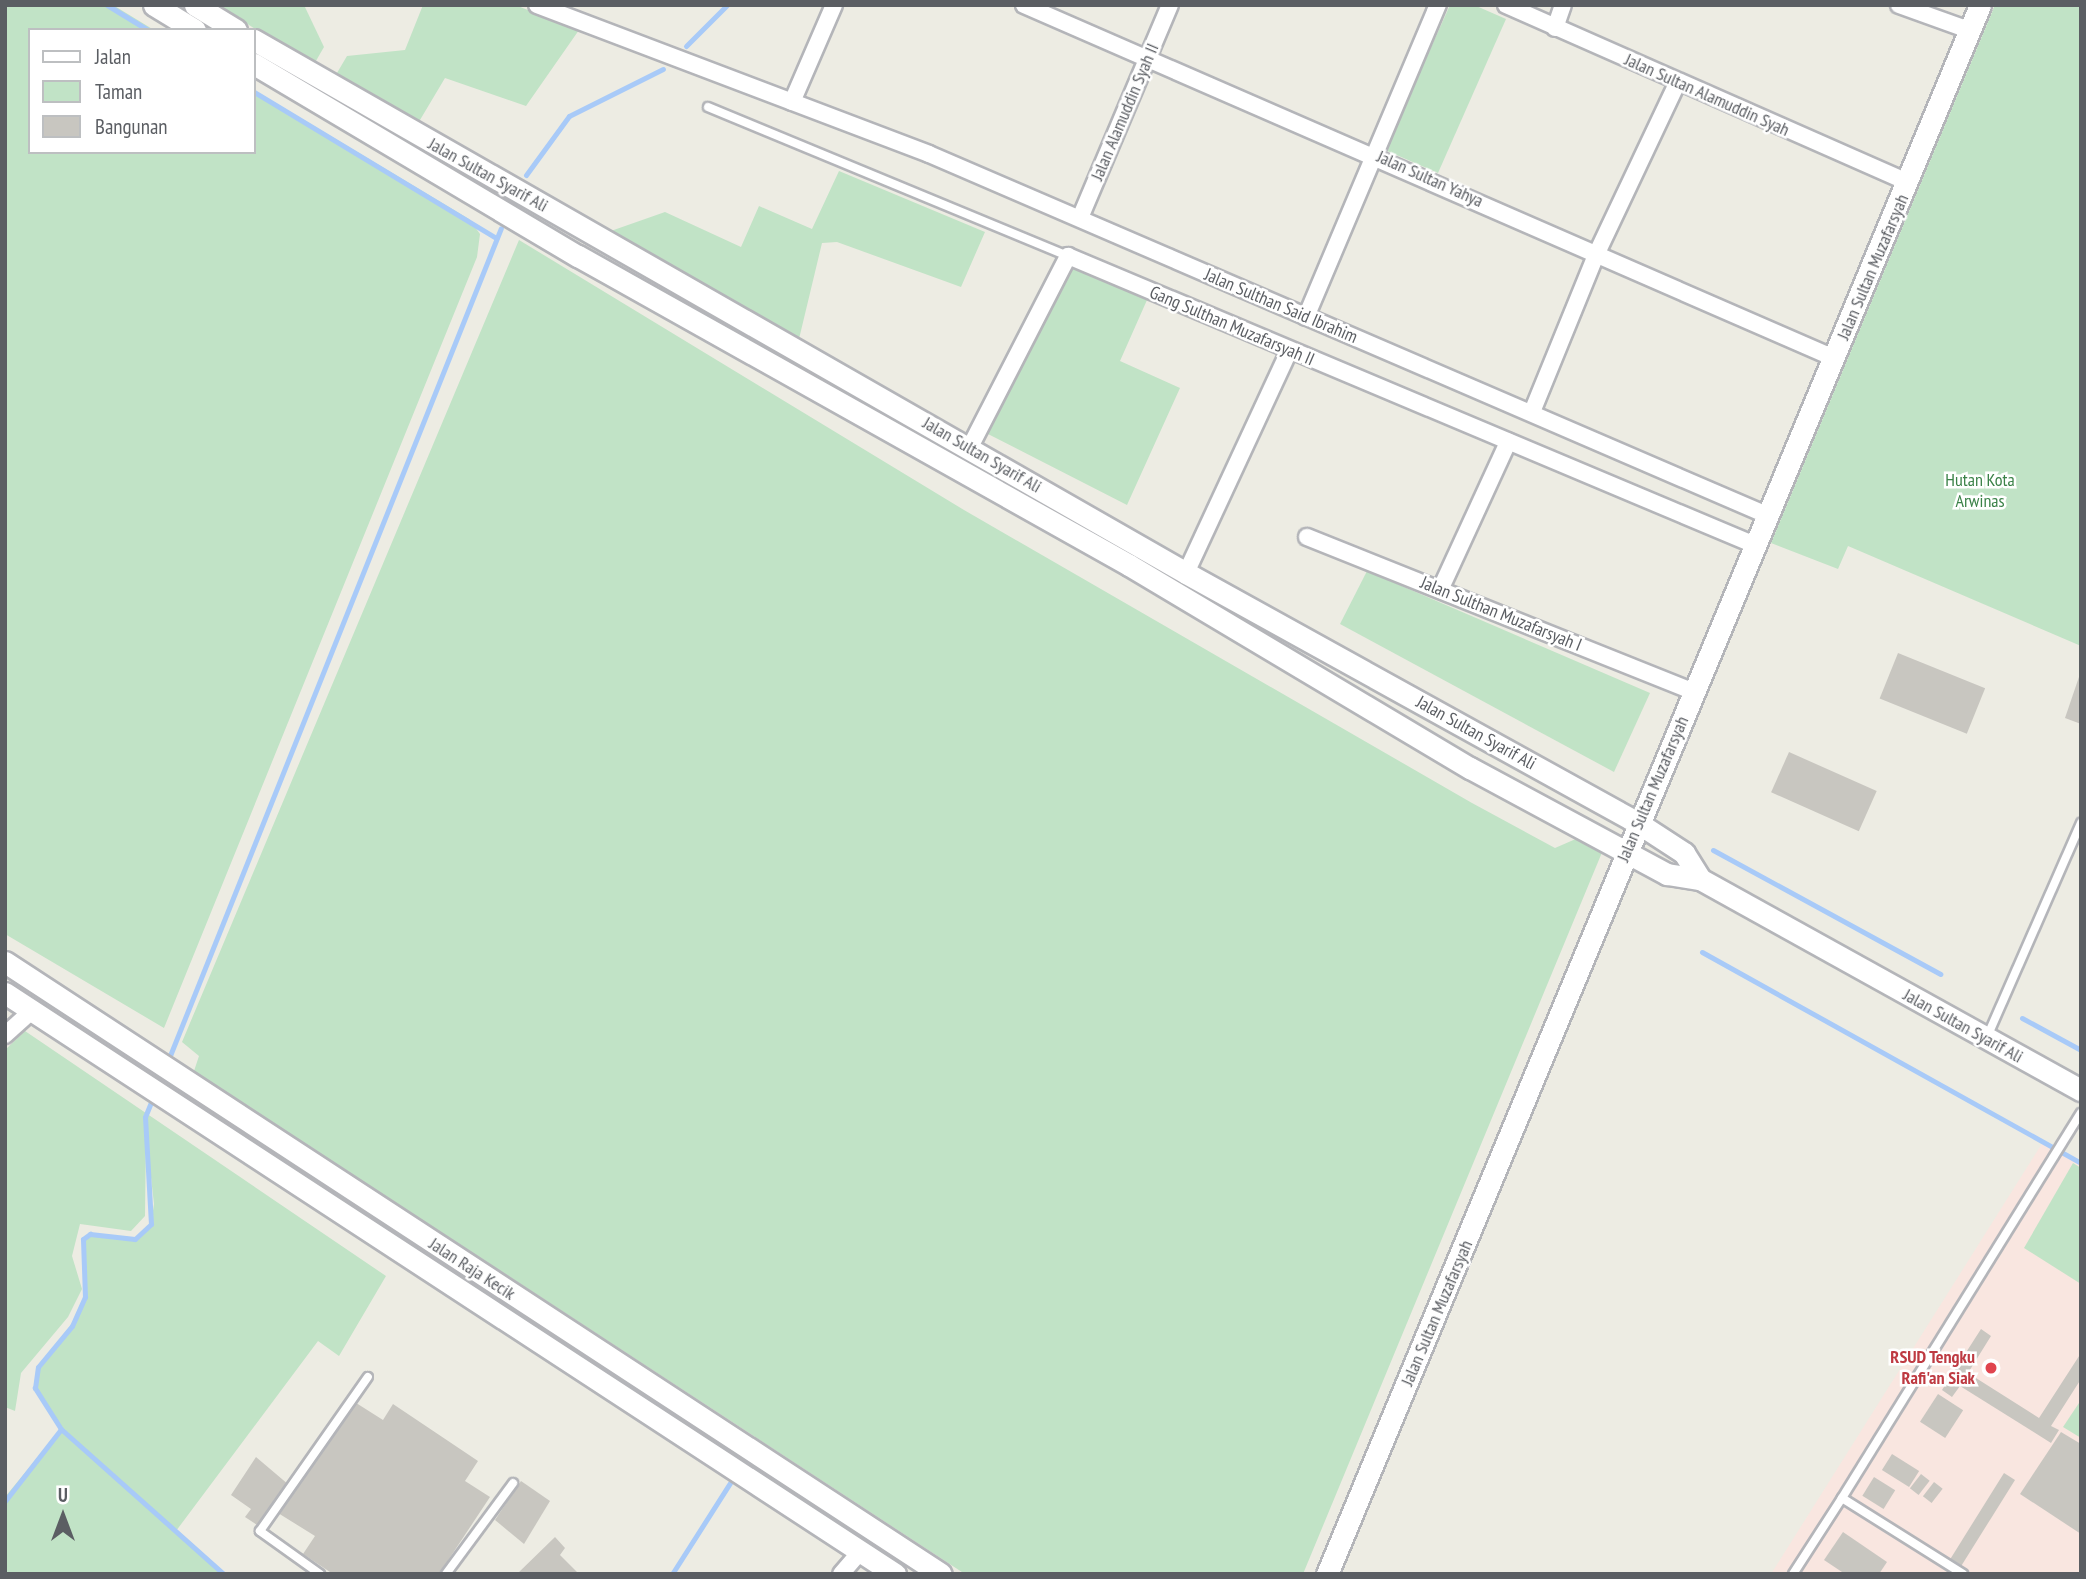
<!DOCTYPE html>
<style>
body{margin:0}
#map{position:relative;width:2086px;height:1579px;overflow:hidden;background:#edece3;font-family:"PT Sans Narrow",sans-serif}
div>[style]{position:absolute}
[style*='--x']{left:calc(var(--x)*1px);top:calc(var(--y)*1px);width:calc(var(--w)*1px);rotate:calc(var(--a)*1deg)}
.medical>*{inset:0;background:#f9e6e0}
.green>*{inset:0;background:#c1e3c6}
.stream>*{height:5px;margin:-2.5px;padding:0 2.5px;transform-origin:2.5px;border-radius:2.5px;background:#a8caf8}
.building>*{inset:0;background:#c8c6c0;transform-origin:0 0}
.roads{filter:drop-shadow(2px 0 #b4b5b9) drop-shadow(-2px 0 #b4b5b9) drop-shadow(0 2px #b4b5b9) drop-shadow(0 -2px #b4b5b9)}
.lane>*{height:8px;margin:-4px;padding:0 4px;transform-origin:4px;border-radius:4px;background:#fff}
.street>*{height:16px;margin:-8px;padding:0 8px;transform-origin:8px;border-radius:8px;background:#fff}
.secondary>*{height:21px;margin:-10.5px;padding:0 10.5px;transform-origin:10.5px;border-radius:10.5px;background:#fff}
.dots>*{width:19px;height:19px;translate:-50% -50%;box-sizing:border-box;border:4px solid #fff;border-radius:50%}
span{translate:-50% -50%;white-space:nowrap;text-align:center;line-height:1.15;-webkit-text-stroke:5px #fff;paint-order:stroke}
.street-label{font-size:18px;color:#5b5e63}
.park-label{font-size:18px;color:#3b8248}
.health-label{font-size:18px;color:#be3a42;font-weight:700}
.right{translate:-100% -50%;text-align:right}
.frame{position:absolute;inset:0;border:7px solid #5b5e63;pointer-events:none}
.legend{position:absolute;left:28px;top:28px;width:228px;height:126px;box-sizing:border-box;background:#fff;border:2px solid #bdbfc1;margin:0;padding:9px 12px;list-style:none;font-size:21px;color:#5b5e63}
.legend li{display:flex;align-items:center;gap:14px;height:35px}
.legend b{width:35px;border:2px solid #bdbfc1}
.north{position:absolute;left:28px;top:1481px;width:70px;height:70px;-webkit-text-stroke:5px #fff;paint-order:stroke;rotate:0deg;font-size:19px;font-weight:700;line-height:28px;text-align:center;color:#5b5e63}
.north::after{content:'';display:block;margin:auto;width:24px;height:32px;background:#5b5e63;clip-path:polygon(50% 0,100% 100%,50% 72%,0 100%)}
</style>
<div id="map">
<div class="medical">
<i style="clip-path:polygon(2043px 1142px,2081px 1163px,2081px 1574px,1771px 1574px)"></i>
</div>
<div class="green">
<i style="clip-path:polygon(5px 5px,113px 5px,154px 30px,30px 30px,30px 152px,254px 152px,254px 90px,469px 219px,480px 234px,477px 257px,164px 1028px,5px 934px)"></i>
<i style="clip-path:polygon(218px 5px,304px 5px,324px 47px,313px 66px)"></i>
<i style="clip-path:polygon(423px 5px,515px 5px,579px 30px,526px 106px,445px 78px,417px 125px,334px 78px,347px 56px,405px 50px)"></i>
<i style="clip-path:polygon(1450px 5px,1474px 5px,1506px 19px,1438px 173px,1385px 150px)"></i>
<i style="clip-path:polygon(1995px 5px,2081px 5px,2081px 646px,1848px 546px,1838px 569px,1771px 543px)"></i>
<i style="clip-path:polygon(839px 171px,985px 232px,961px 287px,837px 242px,822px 243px,799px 339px,608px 232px,665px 212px,741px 247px,759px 206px,812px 229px)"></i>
<i style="clip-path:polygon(519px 240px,964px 510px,1472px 803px,1555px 848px,1578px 838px,1603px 850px,1303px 1574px,965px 1574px,194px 1071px,199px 1056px,182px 1042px)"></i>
<i style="clip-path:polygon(1070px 267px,1147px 300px,1120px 361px,1180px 388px,1127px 505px,988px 434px)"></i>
<i style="clip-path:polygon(1367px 571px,1650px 693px,1614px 772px,1340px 624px)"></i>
<i style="clip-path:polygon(25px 1031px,386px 1276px,339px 1356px,318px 1341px,176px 1531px,224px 1574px,5px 1574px,5px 1497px,61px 1429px,35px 1388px,38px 1371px,72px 1326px,85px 1297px,83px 1239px,90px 1234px,135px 1239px,151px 1224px,154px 1204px,146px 1133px,145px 1216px,131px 1231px,80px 1224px,72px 1256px,82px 1289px,68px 1317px,21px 1373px,15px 1411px,5px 1407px,5px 1050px)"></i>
<i style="clip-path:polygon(2073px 1163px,2081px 1168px,2081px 1284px,2024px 1248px)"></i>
<i style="clip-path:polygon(2081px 1400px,2081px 1438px,2063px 1427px)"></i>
</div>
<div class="stream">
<i style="--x:107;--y:5;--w:48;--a:31.4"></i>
<i style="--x:686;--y:46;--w:58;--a:-45"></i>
<i style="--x:254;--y:92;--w:283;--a:31.1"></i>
<i style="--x:526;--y:175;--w:73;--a:-53.9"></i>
<i style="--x:569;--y:116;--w:105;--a:-26.6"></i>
<i style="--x:1713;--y:850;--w:259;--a:28.6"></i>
<i style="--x:1702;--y:952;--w:434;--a:29.1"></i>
<i style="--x:2022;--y:1018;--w:67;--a:28.5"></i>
<i style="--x:167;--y:1063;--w:899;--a:-68.2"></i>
<i style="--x:61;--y:1429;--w:218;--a:41.7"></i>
<i style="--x:5;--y:1501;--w:91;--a:-52.1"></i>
<i style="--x:61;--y:1429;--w:49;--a:-122.4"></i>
<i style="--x:35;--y:1388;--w:21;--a:-82"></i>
<i style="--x:38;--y:1367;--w:53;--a:-50.3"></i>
<i style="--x:72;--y:1326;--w:32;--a:-66"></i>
<i style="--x:85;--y:1297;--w:58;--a:-92"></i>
<i style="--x:83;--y:1239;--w:9;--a:-36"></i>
<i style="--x:90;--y:1234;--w:45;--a:6.3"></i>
<i style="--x:135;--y:1239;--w:22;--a:-43"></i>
<i style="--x:151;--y:1224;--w:107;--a:-93.2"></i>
<i style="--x:145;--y:1117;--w:24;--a:-68"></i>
<i style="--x:672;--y:1574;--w:108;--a:-57.5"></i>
</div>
<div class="building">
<i style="left:1898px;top:653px;width:94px;height:49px;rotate:22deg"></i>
<i style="clip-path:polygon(2080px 674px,2081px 674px,2081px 724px,2065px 718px)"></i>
<i style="left:1789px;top:752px;width:96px;height:44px;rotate:24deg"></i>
<i style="clip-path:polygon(1981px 1329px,1991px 1336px,1968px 1373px,2039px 1418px,2081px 1353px,2081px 1379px,2051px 1426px,2059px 1430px,2051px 1443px,1960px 1386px,1952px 1397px,1942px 1390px)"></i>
<i style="left:1938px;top:1394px;width:30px;height:33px;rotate:33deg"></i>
<i style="clip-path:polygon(353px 1401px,383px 1420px,393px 1404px,478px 1461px,465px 1481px,490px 1497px,439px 1574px,333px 1574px,303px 1554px,315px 1536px,278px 1513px)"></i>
<i style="clip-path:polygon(2061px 1432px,2081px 1444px,2081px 1534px,2020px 1494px)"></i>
<i style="left:1892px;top:1454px;width:32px;height:19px;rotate:32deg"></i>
<i style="clip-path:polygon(256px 1457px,289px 1485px,260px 1527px,245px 1517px,251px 1509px,231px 1495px)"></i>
<i style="left:2004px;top:1473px;width:13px;height:101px;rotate:32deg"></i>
<i style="left:1921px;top:1474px;width:11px;height:18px;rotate:38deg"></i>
<i style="left:1874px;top:1477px;width:25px;height:22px;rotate:32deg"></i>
<i style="clip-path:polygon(521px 1481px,550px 1501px,524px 1544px,495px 1520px)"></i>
<i style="left:1934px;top:1482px;width:11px;height:18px;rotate:38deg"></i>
<i style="clip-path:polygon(1843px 1532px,1887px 1562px,1879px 1574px,1845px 1574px,1824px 1560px)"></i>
<i style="clip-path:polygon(555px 1537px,565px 1548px,560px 1555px,579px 1574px,517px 1574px)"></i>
</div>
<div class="roads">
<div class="lane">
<i style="--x:708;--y:107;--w:390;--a:22.5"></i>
<i style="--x:1987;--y:1037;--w:234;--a:-66.3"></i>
<i style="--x:1842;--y:1498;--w:453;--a:-58.2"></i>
<i style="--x:320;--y:1574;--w:74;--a:-144.4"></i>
<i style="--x:260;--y:1531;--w:188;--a:-55"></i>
<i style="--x:446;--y:1574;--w:113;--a:-53.6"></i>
<i style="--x:1793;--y:1574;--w:90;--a:-57.2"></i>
<i style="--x:1842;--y:1498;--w:143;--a:32.1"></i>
</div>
<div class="street">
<i style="--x:537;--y:5;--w:419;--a:20.8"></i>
<i style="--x:929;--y:154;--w:912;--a:23.31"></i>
<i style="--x:1024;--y:5;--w:884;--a:23.55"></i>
<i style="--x:1506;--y:5;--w:439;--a:23.8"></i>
<i style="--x:1899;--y:5;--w:74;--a:19.7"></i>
<i style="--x:1555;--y:28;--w:24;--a:-71"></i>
<i style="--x:792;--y:102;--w:106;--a:-66.6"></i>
<i style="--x:1080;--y:218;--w:231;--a:-67.1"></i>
<i style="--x:1306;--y:317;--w:339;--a:-67.1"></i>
<i style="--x:1532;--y:412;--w:170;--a:-67.8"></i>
<i style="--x:1596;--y:255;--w:189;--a:-64.7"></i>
<i style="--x:970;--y:447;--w:215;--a:-62.8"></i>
<i style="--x:1068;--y:256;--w:745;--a:22.82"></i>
<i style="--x:1307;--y:537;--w:417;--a:21.8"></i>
<i style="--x:1186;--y:573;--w:245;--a:-65.1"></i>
<i style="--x:1441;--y:588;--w:161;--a:-65.3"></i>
<i style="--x:5;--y:1035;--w:36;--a:-42"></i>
<i style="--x:841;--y:1574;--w:30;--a:-49"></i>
</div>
<div class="secondary">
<i style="--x:154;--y:5;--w:48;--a:31.4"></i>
<i style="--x:195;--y:5;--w:48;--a:31.4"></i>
<i style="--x:254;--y:40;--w:1074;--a:29.76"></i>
<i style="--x:1186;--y:573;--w:517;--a:28.95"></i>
<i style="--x:1638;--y:823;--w:55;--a:33.1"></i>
<i style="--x:1684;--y:853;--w:31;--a:58"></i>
<i style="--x:254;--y:64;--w:377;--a:30.7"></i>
<i style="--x:578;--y:256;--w:632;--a:29.28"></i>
<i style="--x:1129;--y:565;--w:397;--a:30.8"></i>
<i style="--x:1470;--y:768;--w:224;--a:28.3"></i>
<i style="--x:1667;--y:874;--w:33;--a:9"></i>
<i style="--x:1700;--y:879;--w:436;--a:29"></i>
<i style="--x:5;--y:962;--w:1118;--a:33.18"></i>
<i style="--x:5;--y:993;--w:1063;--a:33.14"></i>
<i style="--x:1327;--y:1574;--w:1699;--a:-67.4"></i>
</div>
</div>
<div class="dots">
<i style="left:1991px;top:1368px;background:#e0444e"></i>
</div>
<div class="street-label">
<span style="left:1707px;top:95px;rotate:24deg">Jalan Sultan Alamuddin Syah</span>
<span style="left:1125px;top:112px;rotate:-67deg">Jalan Alamuddin Syah II</span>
<span style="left:488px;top:175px;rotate:29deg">Jalan Sultan Syarif Ali</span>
<span style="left:1430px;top:179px;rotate:24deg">Jalan Sultan Yahya</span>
<span style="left:1873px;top:267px;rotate:-67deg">Jalan Sultan Muzafarsyah</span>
<span style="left:1281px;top:306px;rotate:23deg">Jalan Sulthan Said Ibrahim</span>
<span style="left:1232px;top:326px;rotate:23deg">Gang Sulthan Muzafarsyah II</span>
<span style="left:982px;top:455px;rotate:30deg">Jalan Sultan Syarif Ali</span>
<span style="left:1501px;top:614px;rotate:22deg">Jalan Sulthan Muzafarsyah I</span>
<span style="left:1476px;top:733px;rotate:29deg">Jalan Sultan Syarif Ali</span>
<span style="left:1653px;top:789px;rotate:-67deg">Jalan Sultan Muzafarsyah</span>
<span style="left:1963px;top:1026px;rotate:29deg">Jalan Sultan Syarif Ali</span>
<span style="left:472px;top:1269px;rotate:33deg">Jalan Raja Kecik</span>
<span style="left:1437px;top:1313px;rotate:-67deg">Jalan Sultan Muzafarsyah</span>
</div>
<div class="park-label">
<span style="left:1980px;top:491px">Hutan Kota<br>Arwinas</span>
</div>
<div class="health-label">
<span class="right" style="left:1975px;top:1368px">RSUD Tengku<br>Rafi'an Siak</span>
</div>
<div class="frame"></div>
<ul class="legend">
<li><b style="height:9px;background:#fff"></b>Jalan</li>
<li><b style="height:19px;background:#c1e3c6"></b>Taman</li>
<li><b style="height:19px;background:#c8c6c0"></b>Bangunan</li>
</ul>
<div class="north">U</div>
</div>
